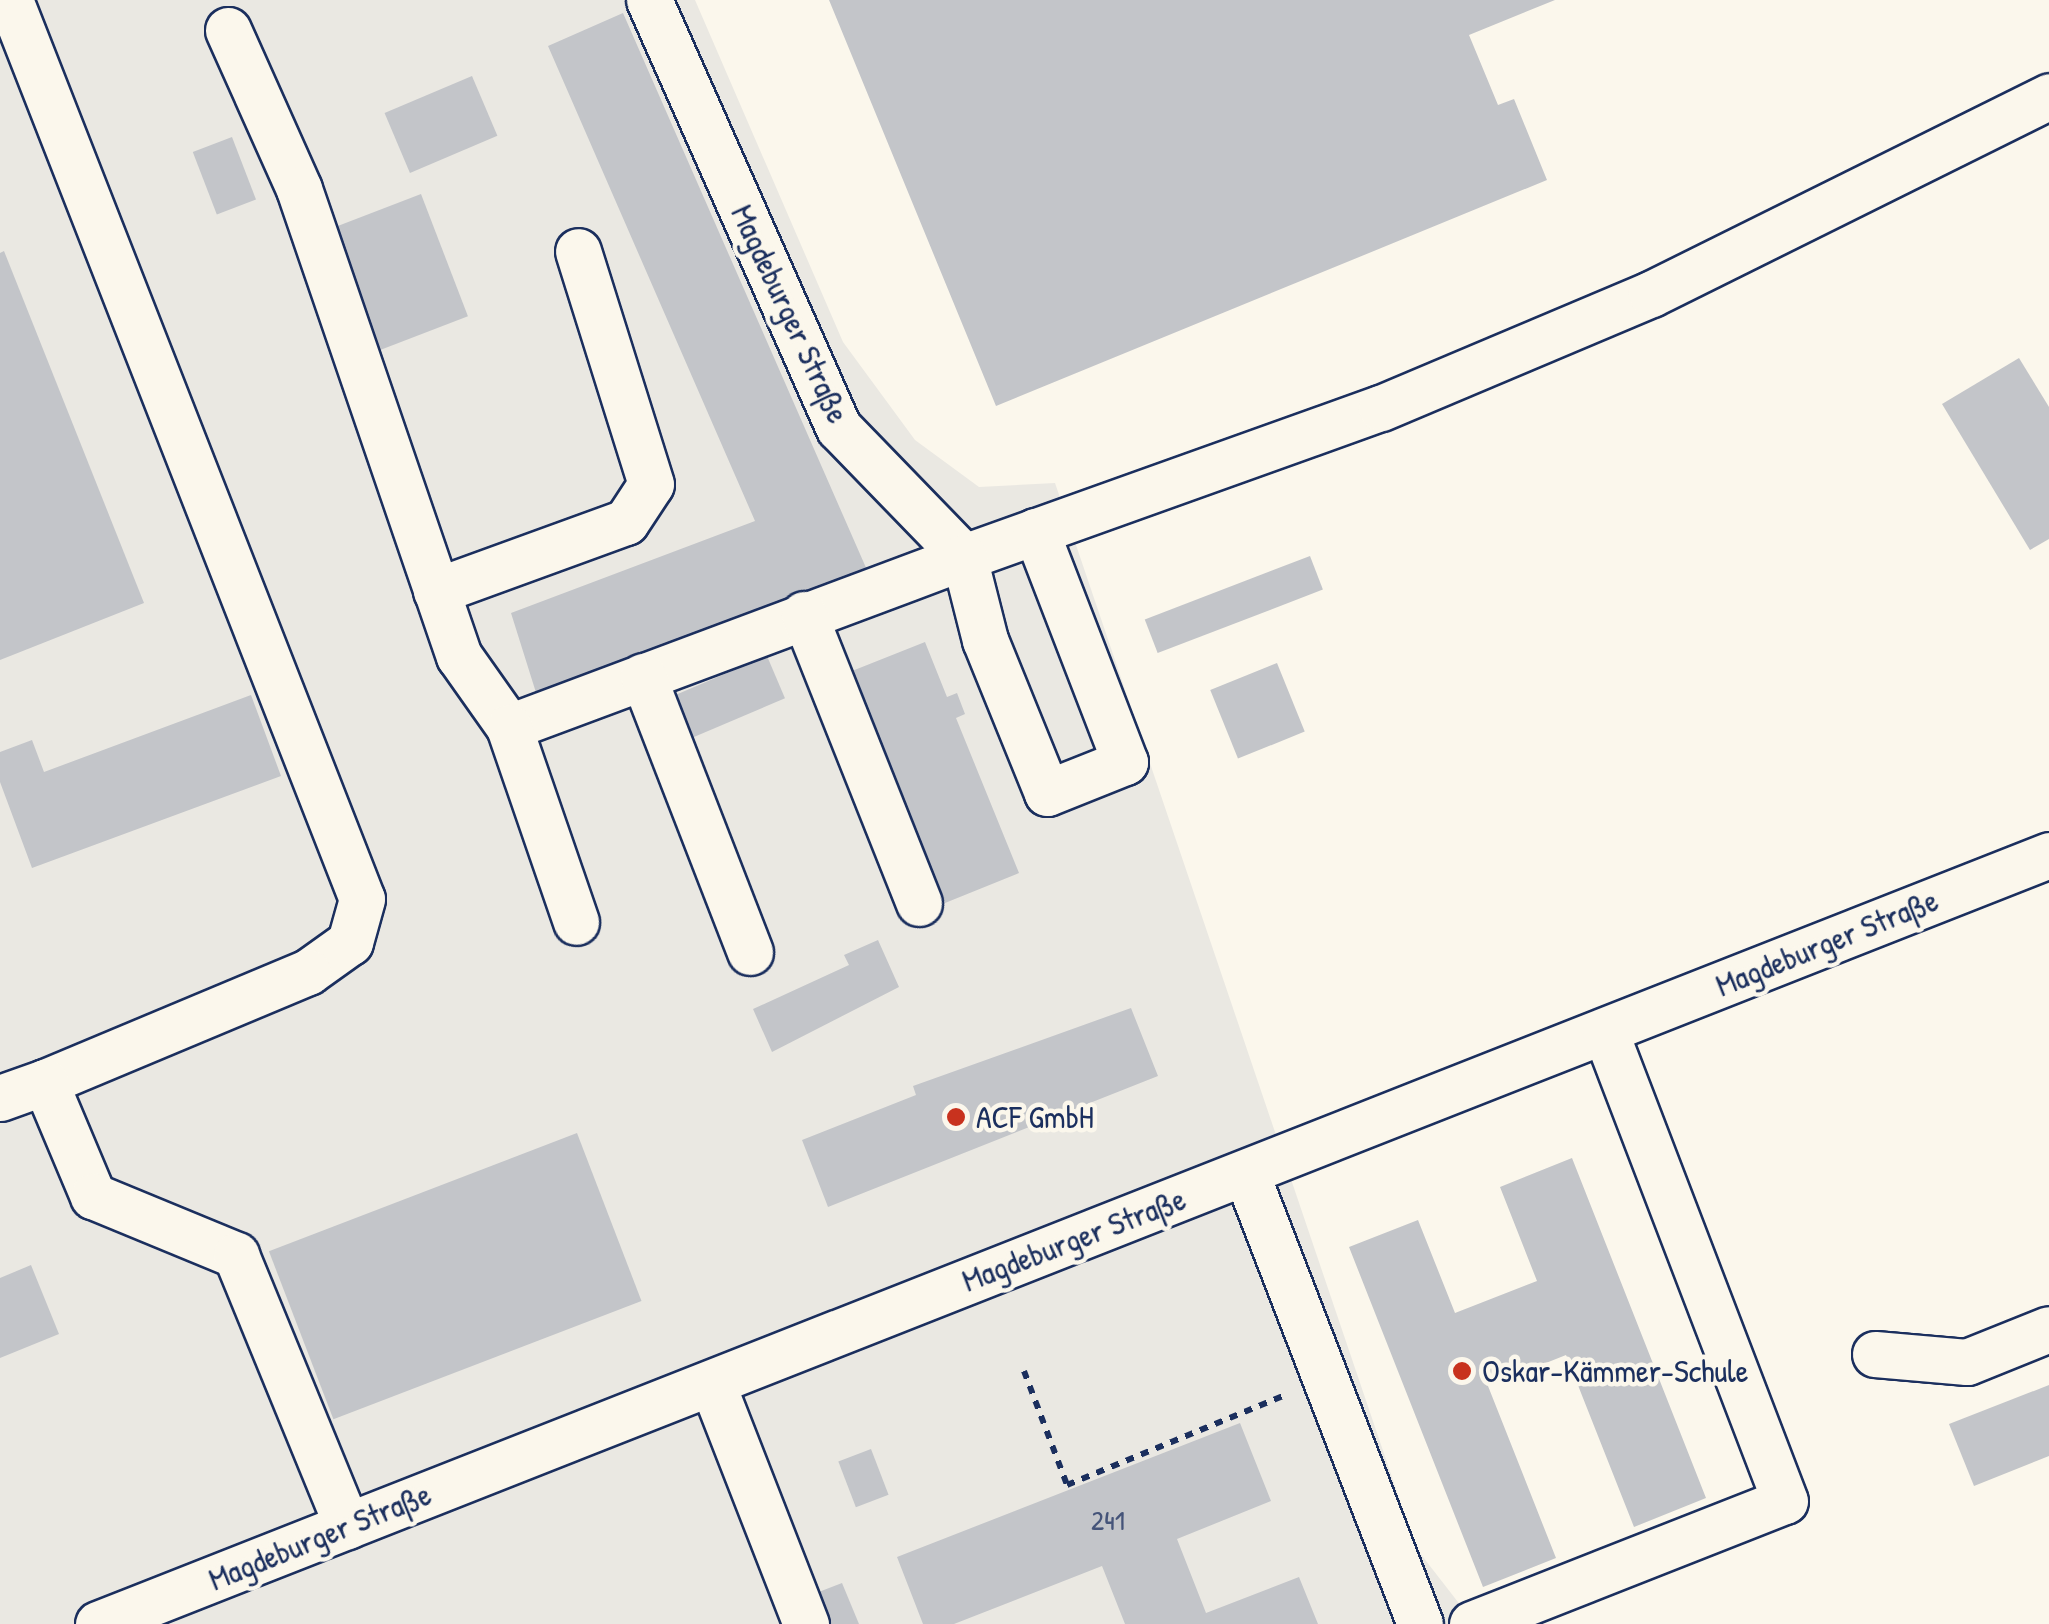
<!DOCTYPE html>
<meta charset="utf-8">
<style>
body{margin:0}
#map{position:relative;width:2049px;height:1624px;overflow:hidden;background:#fbf7ec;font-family:"Patrick Hand",sans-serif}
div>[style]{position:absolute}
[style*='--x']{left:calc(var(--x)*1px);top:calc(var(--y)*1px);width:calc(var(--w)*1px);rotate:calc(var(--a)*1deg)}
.built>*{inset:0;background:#eae8e2}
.building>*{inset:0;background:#c3c5c9;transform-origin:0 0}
.path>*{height:6px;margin-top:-3px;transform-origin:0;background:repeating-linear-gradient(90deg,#1b2f5e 0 8px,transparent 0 16px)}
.roads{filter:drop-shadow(2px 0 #1b2f5e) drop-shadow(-2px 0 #1b2f5e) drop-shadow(0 2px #1b2f5e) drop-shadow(0 -2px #1b2f5e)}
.minor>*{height:45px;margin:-22.5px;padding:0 22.5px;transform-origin:22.5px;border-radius:22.5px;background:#fbf7ec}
.dots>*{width:28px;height:28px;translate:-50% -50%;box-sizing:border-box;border:5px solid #fbf7ec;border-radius:50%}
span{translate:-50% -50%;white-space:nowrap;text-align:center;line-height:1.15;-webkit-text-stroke:9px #fbf7ec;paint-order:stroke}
.number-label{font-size:28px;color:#455479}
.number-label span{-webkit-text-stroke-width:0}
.street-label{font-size:32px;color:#1b2f5e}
.poi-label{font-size:32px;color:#1b2f5e}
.left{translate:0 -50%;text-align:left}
</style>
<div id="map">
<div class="built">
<i style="clip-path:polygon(0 0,695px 0,843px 342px,915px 440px,979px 487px,1055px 483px,1416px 1548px,1475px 1624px,0 1624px)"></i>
</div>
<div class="building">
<i style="clip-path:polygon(829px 0,1555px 0,1469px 35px,1498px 105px,1514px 99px,1547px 180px,996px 406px)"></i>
<i style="clip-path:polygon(623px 13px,867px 570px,538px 699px,511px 613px,755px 521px,548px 46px)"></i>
<i style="left:472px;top:76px;width:65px;height:95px;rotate:67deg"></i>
<i style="left:232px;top:137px;width:67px;height:42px;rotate:69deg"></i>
<i style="left:421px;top:194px;width:131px;height:94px;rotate:69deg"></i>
<i style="clip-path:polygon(4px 251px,144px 603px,0 660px,0 253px)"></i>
<i style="clip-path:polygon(2019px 358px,2049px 407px,2049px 539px,2030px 550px,1942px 404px)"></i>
<i style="left:1310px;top:556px;width:36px;height:177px;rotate:69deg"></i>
<i style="clip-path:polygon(925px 642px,947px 697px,957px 693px,965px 714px,956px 718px,1019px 873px,945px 903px,852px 671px)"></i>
<i style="left:767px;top:656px;width:46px;height:104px;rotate:67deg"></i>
<i style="left:1277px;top:663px;width:74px;height:72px;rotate:68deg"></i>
<i style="clip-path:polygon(251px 695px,281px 776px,32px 868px,0 782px,0 752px,32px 740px,44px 772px)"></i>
<i style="clip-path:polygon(878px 940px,899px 987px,772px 1052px,753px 1009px,849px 965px,844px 955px)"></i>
<i style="clip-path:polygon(1131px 1008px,1158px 1076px,828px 1207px,802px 1140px,916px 1095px,913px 1086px)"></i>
<i style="left:577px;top:1133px;width:180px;height:330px;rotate:69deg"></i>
<i style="clip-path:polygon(1572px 1158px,1706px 1498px,1634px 1527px,1566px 1355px,1488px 1386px,1556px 1558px,1483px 1587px,1349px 1247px,1418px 1220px,1455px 1313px,1537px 1281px,1500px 1187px)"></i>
<i style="clip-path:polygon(31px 1265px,59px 1334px,0 1358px,0 1278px)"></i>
<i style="clip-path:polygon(2049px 1385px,2049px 1456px,1974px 1486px,1949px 1424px)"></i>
<i style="clip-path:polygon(1240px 1423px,1271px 1501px,1177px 1539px,1206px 1613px,1299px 1577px,1318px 1624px,1125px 1624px,1102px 1566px,954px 1624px,923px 1624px,897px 1557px)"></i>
<i style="left:871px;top:1449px;width:49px;height:35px;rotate:69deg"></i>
<i style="clip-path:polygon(842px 1583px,859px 1624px,823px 1624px,811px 1595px)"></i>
</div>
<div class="path">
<i style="--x:1024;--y:1371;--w:127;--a:69.3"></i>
<i style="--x:1067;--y:1485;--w:239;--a:-22.4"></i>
</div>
<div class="roads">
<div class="minor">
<i style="--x:10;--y:0;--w:965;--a:68.62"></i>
<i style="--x:362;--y:899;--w:45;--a:105.6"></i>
<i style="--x:350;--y:942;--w:52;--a:144.5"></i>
<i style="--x:308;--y:972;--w:285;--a:157.3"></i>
<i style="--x:45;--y:1082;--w:124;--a:67.2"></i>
<i style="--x:93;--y:1196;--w:155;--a:22.4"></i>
<i style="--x:236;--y:1255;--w:293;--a:67.7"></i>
<i style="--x:649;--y:0;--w:468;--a:66.1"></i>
<i style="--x:839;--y:428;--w:180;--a:45.9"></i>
<i style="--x:964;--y:557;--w:443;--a:-19.7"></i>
<i style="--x:1381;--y:408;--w:293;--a:-22.9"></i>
<i style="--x:1651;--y:294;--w:445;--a:-26.4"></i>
<i style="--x:228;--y:30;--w:174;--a:65.9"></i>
<i style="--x:299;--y:189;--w:494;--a:71.1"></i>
<i style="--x:459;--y:656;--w:87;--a:54.8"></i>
<i style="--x:509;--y:727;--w:486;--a:-20.5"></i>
<i style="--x:964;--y:557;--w:86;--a:75.8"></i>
<i style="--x:985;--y:640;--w:165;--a:67.9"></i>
<i style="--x:1047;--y:793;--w:84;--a:-21.7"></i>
<i style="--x:1125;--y:762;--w:248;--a:-111.1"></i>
<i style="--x:436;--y:591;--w:202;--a:-20"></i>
<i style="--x:626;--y:522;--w:45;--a:-56.7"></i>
<i style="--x:651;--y:484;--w:244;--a:-107.4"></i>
<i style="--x:804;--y:614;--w:311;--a:68.3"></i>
<i style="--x:643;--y:676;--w:296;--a:68.8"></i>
<i style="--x:509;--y:727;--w:206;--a:71"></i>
<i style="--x:0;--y:1098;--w:48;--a:-19.6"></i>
<i style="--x:1246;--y:1173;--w:483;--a:68.9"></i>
<i style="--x:1875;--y:1354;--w:92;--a:5"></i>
<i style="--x:1967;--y:1362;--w:88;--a:-21.9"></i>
<i style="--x:712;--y:1383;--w:259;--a:68.7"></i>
<i style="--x:98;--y:1624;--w:2097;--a:-21.51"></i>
<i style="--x:1472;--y:1624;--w:336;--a:-21.5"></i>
<i style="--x:1785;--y:1501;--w:503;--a:-110.96"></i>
</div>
</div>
<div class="dots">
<i style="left:956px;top:1117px;background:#c8321e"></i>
<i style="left:1462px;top:1371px;background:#c8321e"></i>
</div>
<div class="number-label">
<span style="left:1108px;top:1520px">241</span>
</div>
<div class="street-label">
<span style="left:790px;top:314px;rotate:65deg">Magdeburger Straße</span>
<span style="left:1827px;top:943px;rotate:-22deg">Magdeburger Straße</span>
<span style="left:1074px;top:1240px;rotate:-21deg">Magdeburger Straße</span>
<span style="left:320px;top:1537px;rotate:-22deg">Magdeburger Straße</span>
</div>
<div class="poi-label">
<span class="left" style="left:976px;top:1117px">ACF GmbH</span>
<span class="left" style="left:1482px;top:1371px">Oskar-Kämmer-Schule</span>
</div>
</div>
